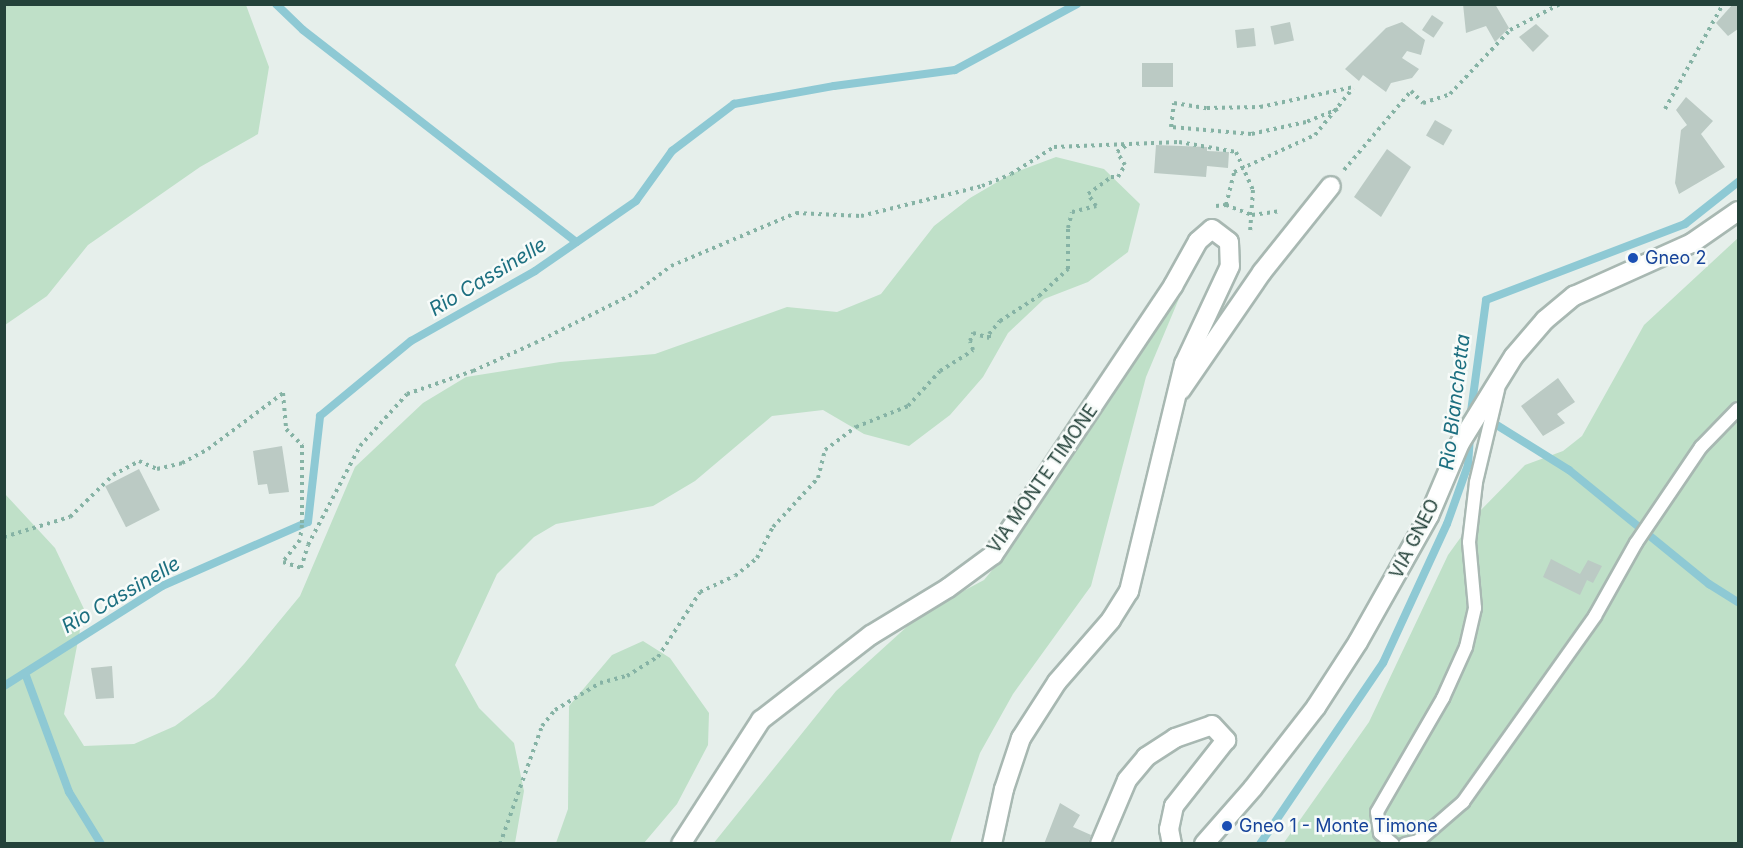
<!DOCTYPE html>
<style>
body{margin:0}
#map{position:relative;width:1743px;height:848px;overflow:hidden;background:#e6efeb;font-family:Inter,sans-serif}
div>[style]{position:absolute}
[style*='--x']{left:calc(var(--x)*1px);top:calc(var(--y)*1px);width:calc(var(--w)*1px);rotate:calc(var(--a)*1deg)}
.green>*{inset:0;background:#bfe0c8}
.stream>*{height:8px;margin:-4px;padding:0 4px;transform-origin:4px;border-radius:4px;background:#8ec9d4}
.building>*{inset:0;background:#bbcac4;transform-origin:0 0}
.path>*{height:4px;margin-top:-2px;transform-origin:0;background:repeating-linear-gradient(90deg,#86b3a5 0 3px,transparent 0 7.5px)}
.roads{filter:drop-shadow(2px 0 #a8b8b2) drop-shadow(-2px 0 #a8b8b2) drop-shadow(0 2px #a8b8b2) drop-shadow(0 -2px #a8b8b2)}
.service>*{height:12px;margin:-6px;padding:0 6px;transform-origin:6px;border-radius:6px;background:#fff}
.minor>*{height:18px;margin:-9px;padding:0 9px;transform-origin:9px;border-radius:9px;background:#fff}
.tertiary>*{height:18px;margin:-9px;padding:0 9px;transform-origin:9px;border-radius:9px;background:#fff}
.dots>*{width:16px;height:16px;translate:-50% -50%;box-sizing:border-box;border:3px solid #f7fbf9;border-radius:50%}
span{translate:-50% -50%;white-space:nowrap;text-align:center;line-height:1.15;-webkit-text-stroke:5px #f7fbf9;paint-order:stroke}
.transit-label{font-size:18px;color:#164399}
.left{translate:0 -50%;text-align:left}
.street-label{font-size:18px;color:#24423a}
.water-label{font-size:20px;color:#1c6f80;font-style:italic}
.frame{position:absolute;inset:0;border:6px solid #24423a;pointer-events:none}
</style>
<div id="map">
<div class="green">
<i style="clip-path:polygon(5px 4px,246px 5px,269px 67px,258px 134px,200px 167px,88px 245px,47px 296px,5px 325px)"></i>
<i style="clip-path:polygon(1056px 157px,1104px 169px,1140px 204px,1128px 252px,1088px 282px,1044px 299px,1008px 333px,983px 377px,950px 415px,909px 446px,864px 434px,823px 410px,772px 416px,695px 481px,653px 506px,556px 524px,534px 537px,497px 574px,455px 665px,479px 708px,514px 743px,524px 791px,515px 843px,5px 843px,5px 494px,55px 548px,84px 609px,64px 714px,84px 746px,134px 744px,175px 726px,214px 697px,244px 664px,300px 596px,355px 467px,423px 403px,466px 377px,560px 362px,655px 354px,787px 307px,837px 312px,881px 294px,934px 226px,970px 198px,1011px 174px)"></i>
<i style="clip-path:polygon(1738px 238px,1738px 843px,1283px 844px,1369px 722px,1448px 555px,1479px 512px,1525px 465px,1563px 451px,1582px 436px,1644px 325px)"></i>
<i style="clip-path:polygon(1183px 289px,1146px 377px,1091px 586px,1013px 694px,980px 753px,950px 843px,713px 844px,836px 691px,922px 613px,984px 580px,1008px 551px,1169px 301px)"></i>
<i style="clip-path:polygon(643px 641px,670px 658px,709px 713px,708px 745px,677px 804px,644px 843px,556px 843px,568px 809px,569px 706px,612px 655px)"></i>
</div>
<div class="stream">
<i style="--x:276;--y:4;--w:37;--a:44"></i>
<i style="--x:303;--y:30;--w:346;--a:37.8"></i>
<i style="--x:1470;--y:419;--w:120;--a:-82.3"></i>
<i style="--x:1486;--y:300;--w:213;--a:-20.9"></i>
<i style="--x:1685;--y:224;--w:68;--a:-38.4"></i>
<i style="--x:1487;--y:419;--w:97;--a:31.9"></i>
<i style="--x:1569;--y:470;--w:181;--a:39.2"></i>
<i style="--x:1709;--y:584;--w:34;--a:32"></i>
<i style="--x:25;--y:673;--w:127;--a:69.7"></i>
<i style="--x:69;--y:792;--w:61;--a:58.4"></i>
<i style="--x:4;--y:686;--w:187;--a:-32.3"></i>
<i style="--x:162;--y:586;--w:159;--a:-23.7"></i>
<i style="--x:308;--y:522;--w:107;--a:-83.5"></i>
<i style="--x:320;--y:416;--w:118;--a:-39.5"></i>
<i style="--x:411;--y:341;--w:142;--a:-29.4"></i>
<i style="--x:535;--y:271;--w:123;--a:-34.7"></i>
<i style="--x:636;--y:201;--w:62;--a:-54.2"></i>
<i style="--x:672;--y:151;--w:78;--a:-37.2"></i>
<i style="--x:734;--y:104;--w:102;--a:-10.2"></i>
<i style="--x:834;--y:86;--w:122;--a:-7.5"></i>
<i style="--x:955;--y:70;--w:139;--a:-28.4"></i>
<i style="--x:1260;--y:844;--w:219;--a:-55.8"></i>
<i style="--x:1383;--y:663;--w:153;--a:-65.3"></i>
<i style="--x:1447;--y:524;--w:63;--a:-70.4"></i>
<i style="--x:1468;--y:465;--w:30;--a:-86"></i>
</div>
<div class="building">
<i style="clip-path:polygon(1463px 4px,1495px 4px,1509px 28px,1495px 42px,1486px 26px,1466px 33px)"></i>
<i style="clip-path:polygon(1733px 4px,1738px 4px,1738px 29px,1728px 36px,1716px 23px)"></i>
<i style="left:1432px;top:15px;width:14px;height:18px;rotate:34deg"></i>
<i style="left:1290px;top:22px;width:19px;height:20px;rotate:78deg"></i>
<i style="clip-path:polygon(1402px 22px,1425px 40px,1421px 55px,1407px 51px,1402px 58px,1419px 69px,1412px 78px,1391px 83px,1386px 92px,1363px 75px,1359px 81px,1345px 69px,1386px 28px)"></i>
<i style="clip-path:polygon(1536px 24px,1549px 36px,1533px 52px,1519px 37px)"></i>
<i style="left:1254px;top:28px;width:18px;height:19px;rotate:84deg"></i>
<i style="left:1142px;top:63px;width:31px;height:24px"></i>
<i style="clip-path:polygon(1686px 97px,1713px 121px,1701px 134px,1725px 167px,1679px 194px,1675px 183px,1681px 130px,1687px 125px,1676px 110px)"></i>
<i style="left:1435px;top:120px;width:20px;height:18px;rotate:30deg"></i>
<i style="clip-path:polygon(1156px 145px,1207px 147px,1207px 151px,1229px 152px,1228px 168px,1207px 166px,1206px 177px,1154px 173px)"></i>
<i style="clip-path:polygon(1387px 149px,1411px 167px,1381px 217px,1354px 197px)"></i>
<i style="clip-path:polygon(1558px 378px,1575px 402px,1557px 414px,1565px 423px,1543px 436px,1521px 406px)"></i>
<i style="clip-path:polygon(282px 446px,289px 492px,269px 494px,267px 484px,258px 485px,253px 451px)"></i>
<i style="left:139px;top:469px;width:46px;height:38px;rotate:63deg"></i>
<i style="clip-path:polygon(1551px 559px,1580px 574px,1588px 560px,1602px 566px,1593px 583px,1587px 580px,1580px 595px,1543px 577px)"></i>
<i style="clip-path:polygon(112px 666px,114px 698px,96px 699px,91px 668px)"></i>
<i style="clip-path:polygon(1060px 803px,1080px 815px,1073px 827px,1091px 835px,1088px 844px,1044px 844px)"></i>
</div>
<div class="path">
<i style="--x:1338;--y:109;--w:35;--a:158"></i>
<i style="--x:1306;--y:122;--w:56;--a:167.7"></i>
<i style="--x:1251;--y:134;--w:80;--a:-175"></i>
<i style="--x:1171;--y:127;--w:24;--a:-83"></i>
<i style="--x:1174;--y:103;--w:33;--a:9"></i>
<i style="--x:1207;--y:108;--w:53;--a:-1.1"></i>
<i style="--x:1260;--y:107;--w:95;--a:-12.1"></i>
<i style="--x:1665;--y:109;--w:120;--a:-61.1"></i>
<i style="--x:1344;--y:170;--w:104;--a:-49.7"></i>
<i style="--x:1411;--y:91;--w:17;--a:45"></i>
<i style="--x:1423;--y:103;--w:28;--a:-18"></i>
<i style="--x:1450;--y:94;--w:88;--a:-46.8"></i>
<i style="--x:1510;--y:30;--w:56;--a:-27.5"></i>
<i style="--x:1226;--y:205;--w:34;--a:-76"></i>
<i style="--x:1234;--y:172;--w:89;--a:-24.6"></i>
<i style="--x:1315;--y:135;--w:60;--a:-51"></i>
<i style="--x:1216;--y:206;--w:10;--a:-6"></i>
<i style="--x:1226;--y:205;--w:28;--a:21"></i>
<i style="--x:1252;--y:215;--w:29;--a:-8"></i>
<i style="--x:4;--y:537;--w:69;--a:-16.9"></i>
<i style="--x:70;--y:517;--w:60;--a:-44.3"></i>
<i style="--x:113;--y:475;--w:30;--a:-28"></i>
<i style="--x:139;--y:461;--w:20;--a:24"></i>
<i style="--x:157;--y:469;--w:26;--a:-13"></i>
<i style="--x:182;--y:463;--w:30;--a:-28"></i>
<i style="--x:208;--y:449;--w:94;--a:-36.7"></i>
<i style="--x:283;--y:393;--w:36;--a:85"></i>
<i style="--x:286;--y:429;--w:23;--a:45"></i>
<i style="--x:302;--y:445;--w:80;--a:90"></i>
<i style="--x:302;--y:525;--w:15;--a:98"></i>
<i style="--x:300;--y:540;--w:28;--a:128"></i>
<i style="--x:283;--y:562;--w:19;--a:18"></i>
<i style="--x:301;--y:568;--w:24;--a:-73"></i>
<i style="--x:308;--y:545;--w:112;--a:-62.3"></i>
<i style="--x:360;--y:446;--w:70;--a:-47.9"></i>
<i style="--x:407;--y:394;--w:70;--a:-19.2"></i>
<i style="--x:473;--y:371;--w:68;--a:-24.3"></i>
<i style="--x:535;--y:343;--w:112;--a:-26.6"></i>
<i style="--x:635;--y:293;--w:45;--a:-36.9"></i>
<i style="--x:671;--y:266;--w:136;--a:-23"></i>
<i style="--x:796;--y:213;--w:65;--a:2.6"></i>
<i style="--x:861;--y:216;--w:125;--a:-13.9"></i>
<i style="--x:982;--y:186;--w:31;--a:-22"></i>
<i style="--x:1011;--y:174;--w:51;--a:-32.1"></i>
<i style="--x:1054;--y:147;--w:125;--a:-2.3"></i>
<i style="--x:1179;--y:142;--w:58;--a:10"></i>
<i style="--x:1236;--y:152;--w:42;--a:65.9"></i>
<i style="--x:1253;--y:190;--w:43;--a:94"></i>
<i style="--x:500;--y:844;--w:125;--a:-70.4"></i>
<i style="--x:542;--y:726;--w:21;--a:-51"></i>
<i style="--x:555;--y:710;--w:52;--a:-31"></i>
<i style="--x:600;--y:683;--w:28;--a:-15"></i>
<i style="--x:627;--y:676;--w:36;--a:-32"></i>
<i style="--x:658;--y:657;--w:77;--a:-57.1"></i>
<i style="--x:700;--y:592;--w:38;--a:-25"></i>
<i style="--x:735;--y:576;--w:28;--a:-39"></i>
<i style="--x:757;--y:558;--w:35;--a:-63"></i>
<i style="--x:773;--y:527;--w:67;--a:-47.4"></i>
<i style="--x:818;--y:478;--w:29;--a:-76"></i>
<i style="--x:825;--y:450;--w:39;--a:-37"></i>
<i style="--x:856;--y:427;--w:56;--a:-22"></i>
<i style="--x:908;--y:406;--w:47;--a:-47.6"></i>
<i style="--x:940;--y:371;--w:39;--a:-32"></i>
<i style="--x:973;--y:350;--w:9;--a:-108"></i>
<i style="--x:970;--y:341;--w:9;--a:-69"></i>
<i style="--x:973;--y:333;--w:17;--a:17"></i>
<i style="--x:989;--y:338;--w:4;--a:-90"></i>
<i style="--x:989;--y:334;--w:17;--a:-50"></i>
<i style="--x:1000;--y:321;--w:46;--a:-32.7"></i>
<i style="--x:1039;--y:296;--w:40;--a:-43"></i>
<i style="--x:1068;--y:269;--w:41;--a:-90"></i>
<i style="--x:1068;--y:228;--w:16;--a:-76"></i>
<i style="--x:1072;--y:212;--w:25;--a:-14"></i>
<i style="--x:1096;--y:206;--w:14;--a:-124"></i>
<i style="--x:1088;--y:194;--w:29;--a:-36"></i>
<i style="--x:1111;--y:177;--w:7;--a:0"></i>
<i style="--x:1118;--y:177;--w:14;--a:-60"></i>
<i style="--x:1125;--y:165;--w:15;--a:-122"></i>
<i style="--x:1117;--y:152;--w:12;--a:-35"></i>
</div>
<div class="roads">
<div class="service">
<i style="--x:1393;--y:844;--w:17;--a:-140"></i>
<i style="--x:1380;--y:833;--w:21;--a:-98"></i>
<i style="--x:1377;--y:812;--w:132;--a:-59.9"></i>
<i style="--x:1443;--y:698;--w:56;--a:-65.7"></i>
<i style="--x:1466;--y:647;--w:40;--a:-77"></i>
<i style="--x:1475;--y:608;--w:66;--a:-95.2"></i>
<i style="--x:1469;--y:542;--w:60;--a:-83.3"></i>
<i style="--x:1476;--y:482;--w:95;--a:-76.6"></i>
<i style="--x:1405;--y:844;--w:13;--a:-13"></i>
<i style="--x:1418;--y:841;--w:60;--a:-40.9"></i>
<i style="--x:1463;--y:802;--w:228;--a:-54.6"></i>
<i style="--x:1595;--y:616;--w:84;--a:-60.7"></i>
<i style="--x:1636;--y:543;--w:116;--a:-55.9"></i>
<i style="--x:1701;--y:447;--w:53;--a:-45.8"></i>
</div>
<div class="minor">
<i style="--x:1181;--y:390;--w:143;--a:-55.5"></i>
<i style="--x:1262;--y:272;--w:110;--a:-51.3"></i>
<i style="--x:681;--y:844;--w:148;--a:-57.2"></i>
<i style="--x:761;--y:720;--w:139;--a:-37.7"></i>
<i style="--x:871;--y:635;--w:90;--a:-31.4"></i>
<i style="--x:948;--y:588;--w:56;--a:-36.3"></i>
<i style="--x:993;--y:555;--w:324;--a:-56.2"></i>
<i style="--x:1173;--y:286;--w:51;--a:-60.9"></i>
<i style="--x:1198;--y:241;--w:18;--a:-41"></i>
<i style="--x:1212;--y:229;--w:21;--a:37"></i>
<i style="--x:1229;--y:242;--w:24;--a:88"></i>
<i style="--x:1230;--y:266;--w:108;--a:115.1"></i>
<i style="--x:1184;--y:364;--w:234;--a:103.6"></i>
<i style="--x:1129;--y:591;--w:34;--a:122"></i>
<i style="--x:1111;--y:620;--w:82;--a:131.1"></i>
<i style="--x:1057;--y:682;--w:67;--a:122.7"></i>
<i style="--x:1021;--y:738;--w:54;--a:108.4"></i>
<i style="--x:1004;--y:789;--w:56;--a:102.3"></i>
<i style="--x:1100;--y:844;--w:69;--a:-67.1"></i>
<i style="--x:1127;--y:780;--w:30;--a:-50"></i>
<i style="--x:1146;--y:757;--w:35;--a:-33"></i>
<i style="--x:1175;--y:738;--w:39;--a:-19"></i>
<i style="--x:1212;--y:725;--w:21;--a:47"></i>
<i style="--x:1226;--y:740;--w:84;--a:128.2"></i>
<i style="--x:1174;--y:806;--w:24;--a:102"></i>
<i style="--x:1169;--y:829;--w:15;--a:79"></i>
</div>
<div class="tertiary">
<i style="--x:1204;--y:844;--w:74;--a:-48.8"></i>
<i style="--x:1253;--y:788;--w:103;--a:-52.1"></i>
<i style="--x:1316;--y:707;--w:77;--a:-57.1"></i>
<i style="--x:1358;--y:642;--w:145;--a:-60.6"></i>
<i style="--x:1429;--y:516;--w:79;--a:-67"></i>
<i style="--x:1460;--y:443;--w:102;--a:-58.2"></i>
<i style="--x:1514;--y:356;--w:48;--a:-49.3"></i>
<i style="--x:1545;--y:320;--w:38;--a:-40"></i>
<i style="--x:1574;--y:296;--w:129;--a:-24.2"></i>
<i style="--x:1692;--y:243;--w:56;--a:-34.8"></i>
</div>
</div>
<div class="dots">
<i style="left:1633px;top:258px;background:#1a4fb4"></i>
<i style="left:1227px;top:826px;background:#1a4fb4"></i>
</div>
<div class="transit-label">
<span class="left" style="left:1645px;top:258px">Gneo 2</span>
<span class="left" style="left:1239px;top:826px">Gneo 1 - Monte Timone</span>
</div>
<div class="street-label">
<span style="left:1043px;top:479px;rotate:-55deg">VIA MONTE TIMONE</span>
<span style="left:1415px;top:539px;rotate:-63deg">VIA GNEO</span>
</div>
<div class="water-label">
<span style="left:488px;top:277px;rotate:-31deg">Rio Cassinelle</span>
<span style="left:1455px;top:402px;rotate:-83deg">Rio Bianchetta</span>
<span style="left:121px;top:595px;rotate:-30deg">Rio Cassinelle</span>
</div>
<div class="frame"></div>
</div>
